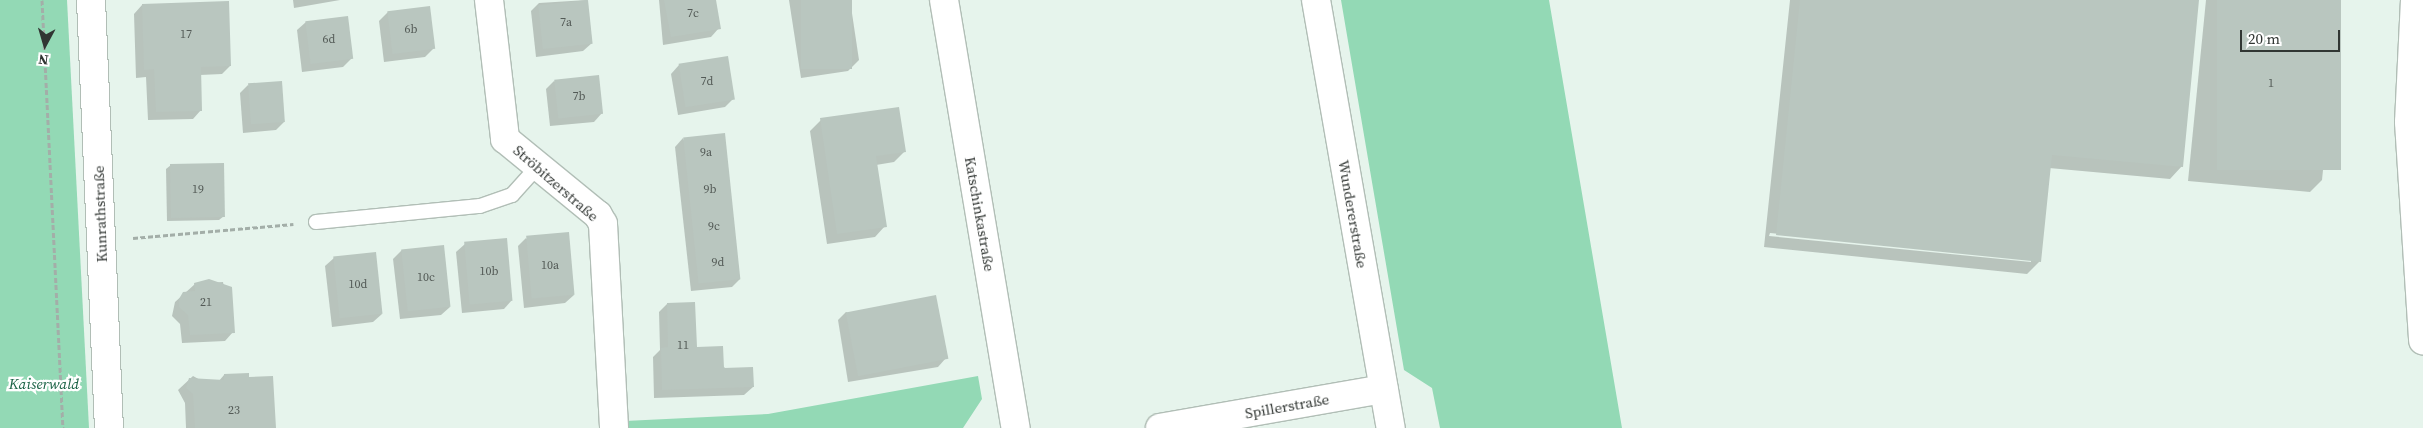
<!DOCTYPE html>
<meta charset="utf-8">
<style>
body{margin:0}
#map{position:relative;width:2423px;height:428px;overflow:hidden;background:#e6f4ec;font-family:"Source Serif 4",serif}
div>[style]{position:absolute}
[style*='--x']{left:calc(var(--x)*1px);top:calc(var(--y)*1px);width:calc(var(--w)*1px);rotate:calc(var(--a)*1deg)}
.green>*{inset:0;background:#93d9b5}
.shadow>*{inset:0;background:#0003}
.building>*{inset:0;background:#b9c6bf;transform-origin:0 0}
.path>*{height:3px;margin-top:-1.5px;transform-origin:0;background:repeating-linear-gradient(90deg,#a3aea8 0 5px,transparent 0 7.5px)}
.roads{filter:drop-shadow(1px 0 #b1beb6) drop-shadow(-1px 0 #b1beb6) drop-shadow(0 1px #b1beb6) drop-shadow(0 -1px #b1beb6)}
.service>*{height:14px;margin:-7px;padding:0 7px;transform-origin:7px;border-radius:7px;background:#fff}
.minor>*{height:28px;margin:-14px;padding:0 14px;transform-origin:14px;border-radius:14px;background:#fff}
.tertiary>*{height:28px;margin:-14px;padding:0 14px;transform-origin:14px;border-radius:14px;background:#fff}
span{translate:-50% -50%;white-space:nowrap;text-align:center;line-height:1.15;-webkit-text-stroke:4.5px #fff;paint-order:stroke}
.number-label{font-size:12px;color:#535a56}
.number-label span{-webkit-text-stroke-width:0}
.street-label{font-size:15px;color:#313633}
.park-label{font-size:15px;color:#196244;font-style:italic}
.north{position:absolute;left:20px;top:20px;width:50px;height:50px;-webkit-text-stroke:4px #fff;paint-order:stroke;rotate:186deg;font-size:14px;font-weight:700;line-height:20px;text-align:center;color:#313633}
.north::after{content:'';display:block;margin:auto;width:18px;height:22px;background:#313633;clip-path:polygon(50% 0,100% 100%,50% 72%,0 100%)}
.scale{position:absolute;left:2240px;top:30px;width:100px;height:22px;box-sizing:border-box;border:2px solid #313633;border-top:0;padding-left:6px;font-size:15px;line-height:18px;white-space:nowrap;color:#313633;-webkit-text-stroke:4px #fff;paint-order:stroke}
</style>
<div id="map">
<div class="green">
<i style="clip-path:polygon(0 0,67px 0,89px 428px,0 428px)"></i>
<i style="clip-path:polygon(1341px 0,1549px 0,1622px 428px,1440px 428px,1432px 388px,1404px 370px)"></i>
<i style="clip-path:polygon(978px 376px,982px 399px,963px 428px,625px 428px,625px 421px,768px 414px)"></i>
</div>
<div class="shadow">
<i style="clip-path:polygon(293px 0,340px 0,294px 8px)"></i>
<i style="clip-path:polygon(587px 0,592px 43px,583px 51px,536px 57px,531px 11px,539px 3px)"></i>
<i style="clip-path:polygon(659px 0,715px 0,719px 28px,711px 37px,663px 45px)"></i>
<i style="clip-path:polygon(789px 0,850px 0,859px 60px,848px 71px,801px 78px)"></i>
<i style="clip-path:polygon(evenodd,1790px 0,2198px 0,2182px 166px,2170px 179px,2049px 168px,2040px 261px,2027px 274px,1764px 247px,1790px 0,1770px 233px,2031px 260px,2031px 262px,1769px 236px,1770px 233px)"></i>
<i style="clip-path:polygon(2206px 0,2340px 0,2322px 180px,2310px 192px,2188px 181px)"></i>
<i style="clip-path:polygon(142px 5px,230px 66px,222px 74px,200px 75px,201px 110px,193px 119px,148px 120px,146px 77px,136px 78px,134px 14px)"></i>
<i style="clip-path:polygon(388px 12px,433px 49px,425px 57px,384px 62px,379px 21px)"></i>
<i style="clip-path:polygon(306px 22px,352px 58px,343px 67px,302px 72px,297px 30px)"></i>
<i style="clip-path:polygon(679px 65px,734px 98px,725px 107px,678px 115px,671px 74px)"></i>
<i style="clip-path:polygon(554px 81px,602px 113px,594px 122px,550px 126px,546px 89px)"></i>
<i style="clip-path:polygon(248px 85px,284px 122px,276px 130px,243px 133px,240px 93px)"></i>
<i style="clip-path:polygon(821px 120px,905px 151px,894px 162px,876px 165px,885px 226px,875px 237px,827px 244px,810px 131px)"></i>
<i style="clip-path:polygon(683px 138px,740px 279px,732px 287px,691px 291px,675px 147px)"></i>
<i style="clip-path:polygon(171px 165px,224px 216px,219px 220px,167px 221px,166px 169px)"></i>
<i style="clip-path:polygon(526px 238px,574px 295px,565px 303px,524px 308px,518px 246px)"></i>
<i style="clip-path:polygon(465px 244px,512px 300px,504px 309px,462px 313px,456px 252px)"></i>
<i style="clip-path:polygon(402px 250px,450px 307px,441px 315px,400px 319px,393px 259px)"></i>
<i style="clip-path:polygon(334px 258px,382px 314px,373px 322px,332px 327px,325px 266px)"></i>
<i style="clip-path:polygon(223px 282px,233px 332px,225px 341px,182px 343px,180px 324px,172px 316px,175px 302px,195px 284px)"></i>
<i style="clip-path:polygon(667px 304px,696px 348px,753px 387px,744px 395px,654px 398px,653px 357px,660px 350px,659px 312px)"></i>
<i style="clip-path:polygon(846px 312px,946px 358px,938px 367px,848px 382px,838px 320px)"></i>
<i style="clip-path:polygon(224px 375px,248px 379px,275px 428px,186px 428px,185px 403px,178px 390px,193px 376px,204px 382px,218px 382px)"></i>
</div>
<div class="building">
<i style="left:588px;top:0;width:44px;height:50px;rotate:84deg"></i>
<i style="clip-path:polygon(664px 0,716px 0,721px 29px,671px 37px)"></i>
<i style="left:801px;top:0;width:51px;height:69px"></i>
<i style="clip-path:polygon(1800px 0,2199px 0,2183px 167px,2052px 155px,2041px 262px,1776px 235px)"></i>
<i style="left:2217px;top:0;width:124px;height:170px"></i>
<i style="clip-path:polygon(229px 1px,231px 66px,201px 67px,202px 111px,156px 112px,154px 69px,144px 70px,142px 4px)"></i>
<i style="left:430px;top:6px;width:43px;height:43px;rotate:83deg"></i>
<i style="left:348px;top:16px;width:43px;height:43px;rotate:83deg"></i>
<i style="left:728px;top:56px;width:44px;height:50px;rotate:81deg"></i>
<i style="left:599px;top:75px;width:39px;height:45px;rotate:84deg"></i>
<i style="left:282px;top:81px;width:41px;height:34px;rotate:86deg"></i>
<i style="clip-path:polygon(899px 107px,906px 152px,876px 156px,887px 227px,837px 234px,820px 118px)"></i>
<i style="left:725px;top:133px;width:147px;height:42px;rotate:84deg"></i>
<i style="left:224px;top:163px;width:54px;height:54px;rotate:89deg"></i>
<i style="left:569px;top:232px;width:63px;height:43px;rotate:85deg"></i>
<i style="left:507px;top:238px;width:63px;height:43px;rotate:85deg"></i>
<i style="left:444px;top:245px;width:62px;height:43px;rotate:84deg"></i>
<i style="left:376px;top:252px;width:62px;height:43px;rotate:84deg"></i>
<i style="clip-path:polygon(209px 279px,232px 287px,235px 333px,190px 335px,188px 315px,179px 307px,179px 299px,183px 292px,195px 291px,194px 283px)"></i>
<i style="left:936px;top:295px;width:65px;height:92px;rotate:79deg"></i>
<i style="clip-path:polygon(695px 302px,697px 347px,723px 346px,724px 368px,753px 367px,754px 387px,662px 390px,661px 348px,668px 347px,667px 303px)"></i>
<i style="clip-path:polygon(249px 373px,249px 377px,273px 376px,276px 428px,195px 428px,193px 394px,186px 388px,189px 378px,224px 380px,224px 374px)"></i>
</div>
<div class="path">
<i style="--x:42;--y:0;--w:429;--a:87.2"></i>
<i style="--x:133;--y:238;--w:161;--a:-5"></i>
</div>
<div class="roads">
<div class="service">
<i style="--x:316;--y:222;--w:165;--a:-5.6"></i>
<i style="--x:480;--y:206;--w:34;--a:-19"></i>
<i style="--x:512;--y:195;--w:40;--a:-48"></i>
</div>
<div class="minor">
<i style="--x:489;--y:0;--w:140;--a:83.4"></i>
<i style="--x:505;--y:139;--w:120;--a:39.3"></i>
<i style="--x:598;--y:215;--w:10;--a:61"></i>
<i style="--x:603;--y:224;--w:204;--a:86.9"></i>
<i style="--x:944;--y:0;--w:434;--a:80.5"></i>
<i style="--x:1316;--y:0;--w:435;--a:80.1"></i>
<i style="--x:2415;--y:0;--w:122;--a:92.8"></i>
<i style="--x:2409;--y:122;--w:219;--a:86.3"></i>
<i style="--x:1160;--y:428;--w:227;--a:-9.9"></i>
</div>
<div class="tertiary">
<i style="--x:91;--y:0;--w:428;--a:87.6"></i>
</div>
</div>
<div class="number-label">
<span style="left:693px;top:14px">7c</span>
<span style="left:566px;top:23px">7a</span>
<span style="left:411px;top:30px">6b</span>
<span style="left:186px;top:35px">17</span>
<span style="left:329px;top:40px">6d</span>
<span style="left:707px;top:82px">7d</span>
<span style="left:2271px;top:84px">1</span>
<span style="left:579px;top:97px">7b</span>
<span style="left:706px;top:153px">9a</span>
<span style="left:198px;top:190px">19</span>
<span style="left:710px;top:190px">9b</span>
<span style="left:714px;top:227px">9c</span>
<span style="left:718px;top:263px">9d</span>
<span style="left:550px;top:266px">10a</span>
<span style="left:489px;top:272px">10b</span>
<span style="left:426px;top:278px">10c</span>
<span style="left:358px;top:285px">10d</span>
<span style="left:206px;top:303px">21</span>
<span style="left:683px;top:346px">11</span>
<span style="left:234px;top:411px">23</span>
</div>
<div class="street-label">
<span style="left:556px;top:183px;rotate:41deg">Ströbitzerstraße</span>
<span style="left:100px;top:214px;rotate:-92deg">Kunrathstraße</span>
<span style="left:980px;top:214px;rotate:80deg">Katschinkastraße</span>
<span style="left:1353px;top:214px;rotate:80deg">Wundererstraße</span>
<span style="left:1287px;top:406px;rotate:-10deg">Spillerstraße</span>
</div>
<div class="park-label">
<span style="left:44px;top:384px">Kaiserwald</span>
</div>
<div class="north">N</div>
<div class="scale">20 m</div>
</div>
